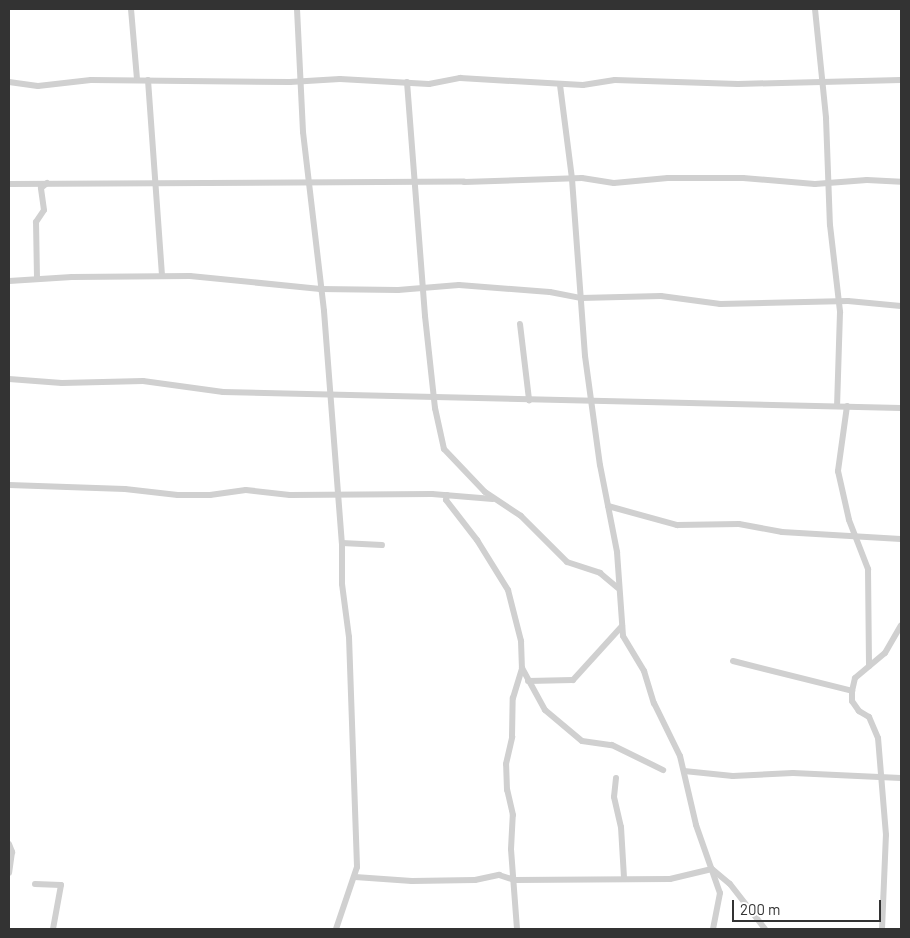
<!DOCTYPE html>
<style>
body{margin:0}
#map{position:relative;width:910px;height:938px;overflow:hidden;background:#fff;font-family:Barlow,sans-serif}
div>[style]{position:absolute}
[style*='--x']{left:calc(var(--x)*1px);top:calc(var(--y)*1px);width:calc(var(--w)*1px);rotate:calc(var(--a)*1deg)}
.minor>*{height:6px;margin:-3px;padding:0 3px;transform-origin:3px;border-radius:3px;background:#d0d0d0}
span{translate:-50% -50%;white-space:nowrap;text-align:center;line-height:1.15;-webkit-text-stroke:5px #fff;paint-order:stroke}
.frame{position:absolute;inset:0;border:10px solid #333;pointer-events:none}
.scale{position:absolute;left:732px;top:900px;width:149px;height:22px;box-sizing:border-box;border:2px solid #333;border-top:0;padding-left:6px;font-size:15px;line-height:18px;white-space:nowrap;color:#333;-webkit-text-stroke:4px #fff;paint-order:stroke}
</style>
<div id="map">
<div class="minor">
<i style="--x:131;--y:9;--w:70;--a:85.1"></i>
<i style="--x:297;--y:9;--w:123;--a:87.2"></i>
<i style="--x:303;--y:132;--w:180;--a:83.3"></i>
<i style="--x:324;--y:311;--w:233;--a:85.6"></i>
<i style="--x:342;--y:543;--w:41;--a:90"></i>
<i style="--x:342;--y:584;--w:53;--a:82.5"></i>
<i style="--x:349;--y:637;--w:230;--a:88"></i>
<i style="--x:357;--y:867;--w:65;--a:108.7"></i>
<i style="--x:815;--y:9;--w:110;--a:84.2"></i>
<i style="--x:826;--y:118;--w:107;--a:87.9"></i>
<i style="--x:830;--y:225;--w:88;--a:83.4"></i>
<i style="--x:840;--y:312;--w:94;--a:91.8"></i>
<i style="--x:148;--y:80;--w:196;--a:85.9"></i>
<i style="--x:9;--y:82;--w:29;--a:8"></i>
<i style="--x:38;--y:86;--w:53;--a:-6.5"></i>
<i style="--x:91;--y:80;--w:199;--a:0.6"></i>
<i style="--x:290;--y:82;--w:50;--a:-3.4"></i>
<i style="--x:340;--y:79;--w:89;--a:3.2"></i>
<i style="--x:429;--y:84;--w:32;--a:-11"></i>
<i style="--x:460;--y:78;--w:123;--a:3.3"></i>
<i style="--x:583;--y:85;--w:32;--a:-9"></i>
<i style="--x:615;--y:80;--w:123;--a:1.9"></i>
<i style="--x:738;--y:84;--w:163;--a:-1.4"></i>
<i style="--x:407;--y:82;--w:235;--a:85.6"></i>
<i style="--x:425;--y:316;--w:93;--a:83.8"></i>
<i style="--x:435;--y:408;--w:42;--a:77.6"></i>
<i style="--x:444;--y:449;--w:59;--a:46.4"></i>
<i style="--x:485;--y:492;--w:43;--a:33.7"></i>
<i style="--x:521;--y:516;--w:65;--a:45"></i>
<i style="--x:567;--y:562;--w:35;--a:18"></i>
<i style="--x:600;--y:573;--w:23;--a:40"></i>
<i style="--x:560;--y:85;--w:95;--a:82.7"></i>
<i style="--x:572;--y:179;--w:177;--a:85.8"></i>
<i style="--x:585;--y:356;--w:110;--a:82.2"></i>
<i style="--x:600;--y:465;--w:89;--a:78.9"></i>
<i style="--x:617;--y:552;--w:84;--a:85.9"></i>
<i style="--x:623;--y:636;--w:41;--a:59"></i>
<i style="--x:644;--y:671;--w:34;--a:73"></i>
<i style="--x:654;--y:703;--w:59;--a:63.9"></i>
<i style="--x:680;--y:756;--w:71;--a:76.9"></i>
<i style="--x:696;--y:825;--w:72;--a:70.6"></i>
<i style="--x:720;--y:893;--w:37;--a:101"></i>
<i style="--x:9;--y:184;--w:455;--a:-0.3"></i>
<i style="--x:464;--y:182;--w:118;--a:-1.9"></i>
<i style="--x:582;--y:178;--w:32;--a:9"></i>
<i style="--x:614;--y:183;--w:54;--a:-5.3"></i>
<i style="--x:668;--y:178;--w:75;--a:0"></i>
<i style="--x:743;--y:178;--w:72;--a:4.8"></i>
<i style="--x:815;--y:184;--w:52;--a:-4.4"></i>
<i style="--x:867;--y:180;--w:34;--a:3"></i>
<i style="--x:37;--y:278;--w:56;--a:-91"></i>
<i style="--x:36;--y:222;--w:14;--a:-56"></i>
<i style="--x:44;--y:210;--w:22;--a:-98"></i>
<i style="--x:41;--y:188;--w:8;--a:-40"></i>
<i style="--x:9;--y:281;--w:63;--a:-3.6"></i>
<i style="--x:72;--y:277;--w:118;--a:-0.5"></i>
<i style="--x:190;--y:276;--w:131;--a:5.7"></i>
<i style="--x:320;--y:289;--w:78;--a:0.7"></i>
<i style="--x:398;--y:290;--w:61;--a:-4.7"></i>
<i style="--x:459;--y:285;--w:91;--a:4.4"></i>
<i style="--x:550;--y:292;--w:32;--a:11"></i>
<i style="--x:581;--y:298;--w:80;--a:-1.4"></i>
<i style="--x:661;--y:296;--w:60;--a:7.7"></i>
<i style="--x:720;--y:304;--w:128;--a:-1.3"></i>
<i style="--x:848;--y:301;--w:53;--a:5.4"></i>
<i style="--x:520;--y:324;--w:77;--a:83.2"></i>
<i style="--x:9;--y:379;--w:53;--a:4.3"></i>
<i style="--x:62;--y:383;--w:81;--a:-1.4"></i>
<i style="--x:143;--y:381;--w:81;--a:7.8"></i>
<i style="--x:223;--y:392;--w:678;--a:1.35"></i>
<i style="--x:847;--y:406;--w:66;--a:97.9"></i>
<i style="--x:838;--y:471;--w:50;--a:77.3"></i>
<i style="--x:849;--y:520;--w:53;--a:68.8"></i>
<i style="--x:868;--y:569;--w:97;--a:89.4"></i>
<i style="--x:9;--y:485;--w:116;--a:2"></i>
<i style="--x:125;--y:489;--w:53;--a:6.5"></i>
<i style="--x:178;--y:495;--w:32;--a:0"></i>
<i style="--x:210;--y:495;--w:36;--a:-8"></i>
<i style="--x:246;--y:490;--w:44;--a:6.5"></i>
<i style="--x:290;--y:495;--w:142;--a:-0.4"></i>
<i style="--x:432;--y:494;--w:61;--a:4.7"></i>
<i style="--x:447;--y:495;--w:5;--a:101"></i>
<i style="--x:446;--y:500;--w:51;--a:52.2"></i>
<i style="--x:477;--y:540;--w:59;--a:58.2"></i>
<i style="--x:508;--y:590;--w:53;--a:75.7"></i>
<i style="--x:521;--y:641;--w:27;--a:88"></i>
<i style="--x:522;--y:668;--w:48;--a:61.3"></i>
<i style="--x:545;--y:710;--w:48;--a:40"></i>
<i style="--x:582;--y:741;--w:30;--a:8"></i>
<i style="--x:612;--y:745;--w:57;--a:26.1"></i>
<i style="--x:608;--y:506;--w:72;--a:15.4"></i>
<i style="--x:677;--y:525;--w:62;--a:-0.9"></i>
<i style="--x:739;--y:524;--w:44;--a:10.5"></i>
<i style="--x:782;--y:532;--w:119;--a:3.4"></i>
<i style="--x:342;--y:543;--w:40;--a:2.9"></i>
<i style="--x:733;--y:661;--w:123;--a:14.1"></i>
<i style="--x:528;--y:681;--w:45;--a:-1.3"></i>
<i style="--x:573;--y:680;--w:73;--a:-47.8"></i>
<i style="--x:684;--y:771;--w:49;--a:5.8"></i>
<i style="--x:733;--y:776;--w:60;--a:-2.9"></i>
<i style="--x:793;--y:773;--w:108;--a:2.7"></i>
<i style="--x:616;--y:778;--w:19;--a:96"></i>
<i style="--x:614;--y:797;--w:31;--a:77"></i>
<i style="--x:621;--y:827;--w:50;--a:86.6"></i>
<i style="--x:9;--y:844;--w:9;--a:69"></i>
<i style="--x:12;--y:852;--w:21;--a:98"></i>
<i style="--x:355;--y:877;--w:57;--a:4"></i>
<i style="--x:412;--y:881;--w:63;--a:-0.9"></i>
<i style="--x:475;--y:880;--w:25;--a:-12"></i>
<i style="--x:499;--y:875;--w:16;--a:18"></i>
<i style="--x:514;--y:880;--w:156;--a:-0.4"></i>
<i style="--x:670;--y:879;--w:43;--a:-13.4"></i>
<i style="--x:712;--y:869;--w:23;--a:40"></i>
<i style="--x:730;--y:884;--w:57;--a:52.1"></i>
<i style="--x:35;--y:884;--w:26;--a:2"></i>
<i style="--x:61;--y:885;--w:45;--a:100.3"></i>
<i style="--x:517;--y:929;--w:80;--a:-94.3"></i>
<i style="--x:511;--y:849;--w:34;--a:-87"></i>
<i style="--x:513;--y:815;--w:26;--a:-103"></i>
<i style="--x:507;--y:790;--w:26;--a:-92"></i>
<i style="--x:506;--y:764;--w:28;--a:-77"></i>
<i style="--x:512;--y:737;--w:39;--a:-89"></i>
<i style="--x:513;--y:698;--w:31;--a:-73"></i>
<i style="--x:882;--y:929;--w:94;--a:-87.6"></i>
<i style="--x:886;--y:835;--w:97;--a:-94.7"></i>
<i style="--x:878;--y:738;--w:23;--a:-113"></i>
<i style="--x:869;--y:717;--w:12;--a:-149"></i>
<i style="--x:859;--y:711;--w:12;--a:-125"></i>
<i style="--x:852;--y:701;--w:10;--a:-90"></i>
<i style="--x:852;--y:691;--w:13;--a:-77"></i>
<i style="--x:855;--y:678;--w:39;--a:-40"></i>
<i style="--x:885;--y:653;--w:32;--a:-60"></i>
</div>
<div class="frame"></div>
<div class="scale">200 m</div>
</div>
